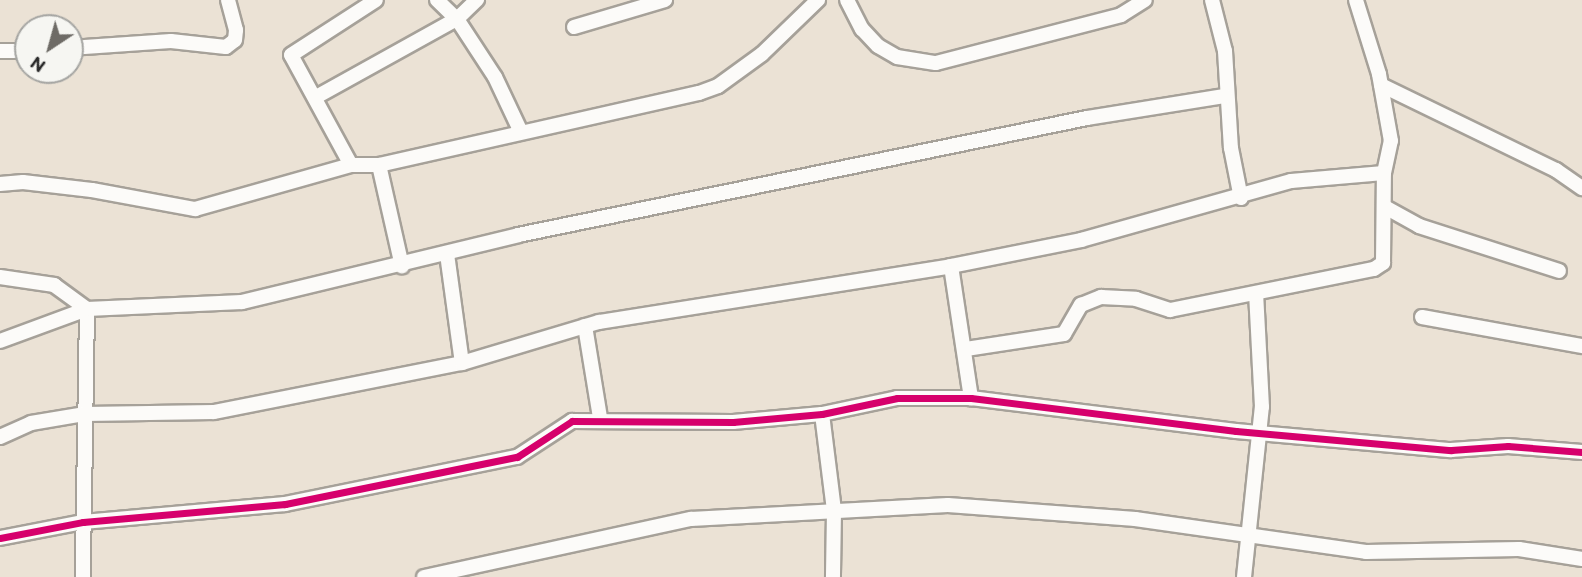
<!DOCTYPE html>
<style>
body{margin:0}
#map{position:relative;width:1582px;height:577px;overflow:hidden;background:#ebe2d5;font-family:Itim,sans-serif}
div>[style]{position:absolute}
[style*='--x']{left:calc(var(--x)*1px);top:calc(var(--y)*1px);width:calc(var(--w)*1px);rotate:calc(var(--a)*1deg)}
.roads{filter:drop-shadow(2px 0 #a6a199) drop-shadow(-2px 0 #a6a199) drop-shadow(0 2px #a6a199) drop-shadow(0 -2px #a6a199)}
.street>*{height:14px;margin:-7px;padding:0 7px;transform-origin:7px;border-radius:7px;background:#fcfbf9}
.cycleway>*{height:7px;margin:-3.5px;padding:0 3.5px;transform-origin:3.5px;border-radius:3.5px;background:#d6006c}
span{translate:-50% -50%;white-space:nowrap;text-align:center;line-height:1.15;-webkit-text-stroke:7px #f6f6f2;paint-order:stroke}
.north{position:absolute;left:14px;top:14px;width:70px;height:70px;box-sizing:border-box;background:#f6f6f2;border:2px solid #a5a5a2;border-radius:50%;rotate:216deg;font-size:19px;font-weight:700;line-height:28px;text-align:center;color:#2b2b2b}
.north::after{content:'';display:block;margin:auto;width:24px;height:32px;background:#6e6b66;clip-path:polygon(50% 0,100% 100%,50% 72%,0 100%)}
</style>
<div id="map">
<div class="roads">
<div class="street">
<i style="--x:437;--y:0;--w:28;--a:44"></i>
<i style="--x:457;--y:19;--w:69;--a:56.8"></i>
<i style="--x:495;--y:77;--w:61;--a:64.7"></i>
<i style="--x:847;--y:0;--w:33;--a:63"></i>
<i style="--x:862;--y:29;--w:23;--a:47"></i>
<i style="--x:878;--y:46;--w:22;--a:30"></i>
<i style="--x:897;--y:57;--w:39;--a:9"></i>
<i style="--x:936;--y:63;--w:191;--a:-14.5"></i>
<i style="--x:1121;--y:15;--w:28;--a:-32"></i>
<i style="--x:1212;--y:0;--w:53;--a:75.7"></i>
<i style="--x:1225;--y:51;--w:97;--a:86.5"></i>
<i style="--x:1231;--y:148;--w:51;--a:78.7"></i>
<i style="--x:574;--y:27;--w:95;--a:-16.5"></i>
<i style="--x:70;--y:48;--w:101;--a:-4"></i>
<i style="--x:171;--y:41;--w:55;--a:6.2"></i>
<i style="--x:226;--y:47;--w:11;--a:-38"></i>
<i style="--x:235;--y:40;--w:10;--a:-84"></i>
<i style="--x:236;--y:30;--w:31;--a:-105"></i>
<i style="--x:0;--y:51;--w:28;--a:0"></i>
<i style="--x:1381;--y:85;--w:195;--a:25.9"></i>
<i style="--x:1556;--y:170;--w:32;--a:35"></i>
<i style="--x:316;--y:97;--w:161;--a:-29"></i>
<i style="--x:457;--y:19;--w:28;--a:-44"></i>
<i style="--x:351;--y:165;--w:125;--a:-118.6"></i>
<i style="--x:291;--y:55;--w:101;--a:-32.9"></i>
<i style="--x:379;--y:165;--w:104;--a:77.2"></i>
<i style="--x:0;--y:184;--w:23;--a:-5"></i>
<i style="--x:23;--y:182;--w:69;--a:6.6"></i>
<i style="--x:92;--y:190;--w:105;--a:10.5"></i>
<i style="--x:195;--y:209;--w:162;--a:-15.8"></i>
<i style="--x:351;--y:165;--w:28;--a:0"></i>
<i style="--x:379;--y:165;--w:328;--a:-12.7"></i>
<i style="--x:699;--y:93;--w:20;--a:-20"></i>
<i style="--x:718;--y:86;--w:54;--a:-36"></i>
<i style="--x:762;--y:54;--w:78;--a:-44"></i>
<i style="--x:1385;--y:207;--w:39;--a:29"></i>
<i style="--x:1419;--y:226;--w:147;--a:17.8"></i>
<i style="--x:447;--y:254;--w:110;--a:82.2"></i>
<i style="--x:951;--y:266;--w:134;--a:81.4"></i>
<i style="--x:0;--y:277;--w:55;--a:8.4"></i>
<i style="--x:54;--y:285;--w:41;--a:36"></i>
<i style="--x:87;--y:309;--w:268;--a:90.9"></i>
<i style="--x:1422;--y:317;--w:163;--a:10.3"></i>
<i style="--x:585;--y:326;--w:93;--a:80.7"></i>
<i style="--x:0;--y:341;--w:93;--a:-20.2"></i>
<i style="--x:87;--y:309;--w:155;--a:-2.6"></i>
<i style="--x:242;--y:302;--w:284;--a:-13.6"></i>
<i style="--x:518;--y:235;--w:581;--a:-11.62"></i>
<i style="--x:1087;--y:118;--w:140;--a:-9.1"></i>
<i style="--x:966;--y:349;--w:99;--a:-8.7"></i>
<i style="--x:1064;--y:334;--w:34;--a:-60"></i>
<i style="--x:1081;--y:305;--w:22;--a:-22"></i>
<i style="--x:1101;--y:297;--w:35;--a:3"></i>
<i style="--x:1136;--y:299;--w:36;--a:18"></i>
<i style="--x:1170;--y:310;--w:208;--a:-11.4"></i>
<i style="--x:1374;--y:269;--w:11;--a:-34"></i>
<i style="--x:1383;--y:263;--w:90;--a:-89.4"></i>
<i style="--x:1384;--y:173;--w:33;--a:-78"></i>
<i style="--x:1391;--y:141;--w:68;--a:-100.2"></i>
<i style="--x:1379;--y:74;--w:77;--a:-107.3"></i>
<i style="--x:822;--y:414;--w:98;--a:82.9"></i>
<i style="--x:834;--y:511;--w:66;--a:90.9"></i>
<i style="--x:0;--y:437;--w:34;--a:-24"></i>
<i style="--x:31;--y:423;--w:55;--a:-9.5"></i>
<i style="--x:85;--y:414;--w:129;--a:-0.9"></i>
<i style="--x:214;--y:412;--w:253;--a:-11.2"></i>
<i style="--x:462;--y:363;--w:143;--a:-16.7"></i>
<i style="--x:599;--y:322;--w:356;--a:-9"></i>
<i style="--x:951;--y:266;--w:133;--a:-11.3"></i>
<i style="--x:1081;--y:240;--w:218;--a:-15.7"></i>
<i style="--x:1291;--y:181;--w:93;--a:-4.9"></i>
<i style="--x:0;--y:538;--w:85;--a:-10.9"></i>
<i style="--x:83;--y:522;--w:203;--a:-5.1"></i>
<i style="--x:285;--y:504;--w:237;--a:-11.5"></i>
<i style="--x:517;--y:457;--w:66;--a:-33.2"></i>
<i style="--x:572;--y:421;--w:161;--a:0.4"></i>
<i style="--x:733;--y:422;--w:89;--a:-5.1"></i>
<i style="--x:822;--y:414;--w:77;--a:-12"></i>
<i style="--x:897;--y:398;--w:74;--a:0"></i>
<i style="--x:971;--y:398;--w:267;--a:7.1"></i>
<i style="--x:1236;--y:431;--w:216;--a:5.1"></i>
<i style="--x:1451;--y:450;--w:57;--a:-4"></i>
<i style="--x:1508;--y:446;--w:74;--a:4.6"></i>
<i style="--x:424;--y:577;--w:273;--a:-12.3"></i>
<i style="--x:691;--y:519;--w:257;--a:-3.1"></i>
<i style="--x:948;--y:505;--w:188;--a:4.3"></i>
<i style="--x:1135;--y:519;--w:233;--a:8.1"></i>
<i style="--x:1366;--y:552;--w:153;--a:-1.1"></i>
<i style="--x:1519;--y:549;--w:64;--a:9"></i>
<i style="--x:1244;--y:577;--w:171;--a:-84"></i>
<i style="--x:1262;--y:407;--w:113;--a:-93"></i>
</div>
</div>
<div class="cycleway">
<i style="--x:0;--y:538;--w:85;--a:-10.9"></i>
<i style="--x:83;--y:522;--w:203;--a:-5.1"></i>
<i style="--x:285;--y:504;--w:237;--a:-11.5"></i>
<i style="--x:517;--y:457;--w:66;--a:-33.2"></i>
<i style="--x:572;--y:421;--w:161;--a:0.4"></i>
<i style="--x:733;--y:422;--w:89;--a:-5.1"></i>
<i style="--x:822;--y:414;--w:77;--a:-12"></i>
<i style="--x:897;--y:398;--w:74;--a:0"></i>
<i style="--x:971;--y:398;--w:267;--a:7.1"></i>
<i style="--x:1236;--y:431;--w:216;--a:5.1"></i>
<i style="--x:1451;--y:450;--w:57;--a:-4"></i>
<i style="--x:1508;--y:446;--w:74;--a:4.6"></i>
</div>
<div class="north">N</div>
</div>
